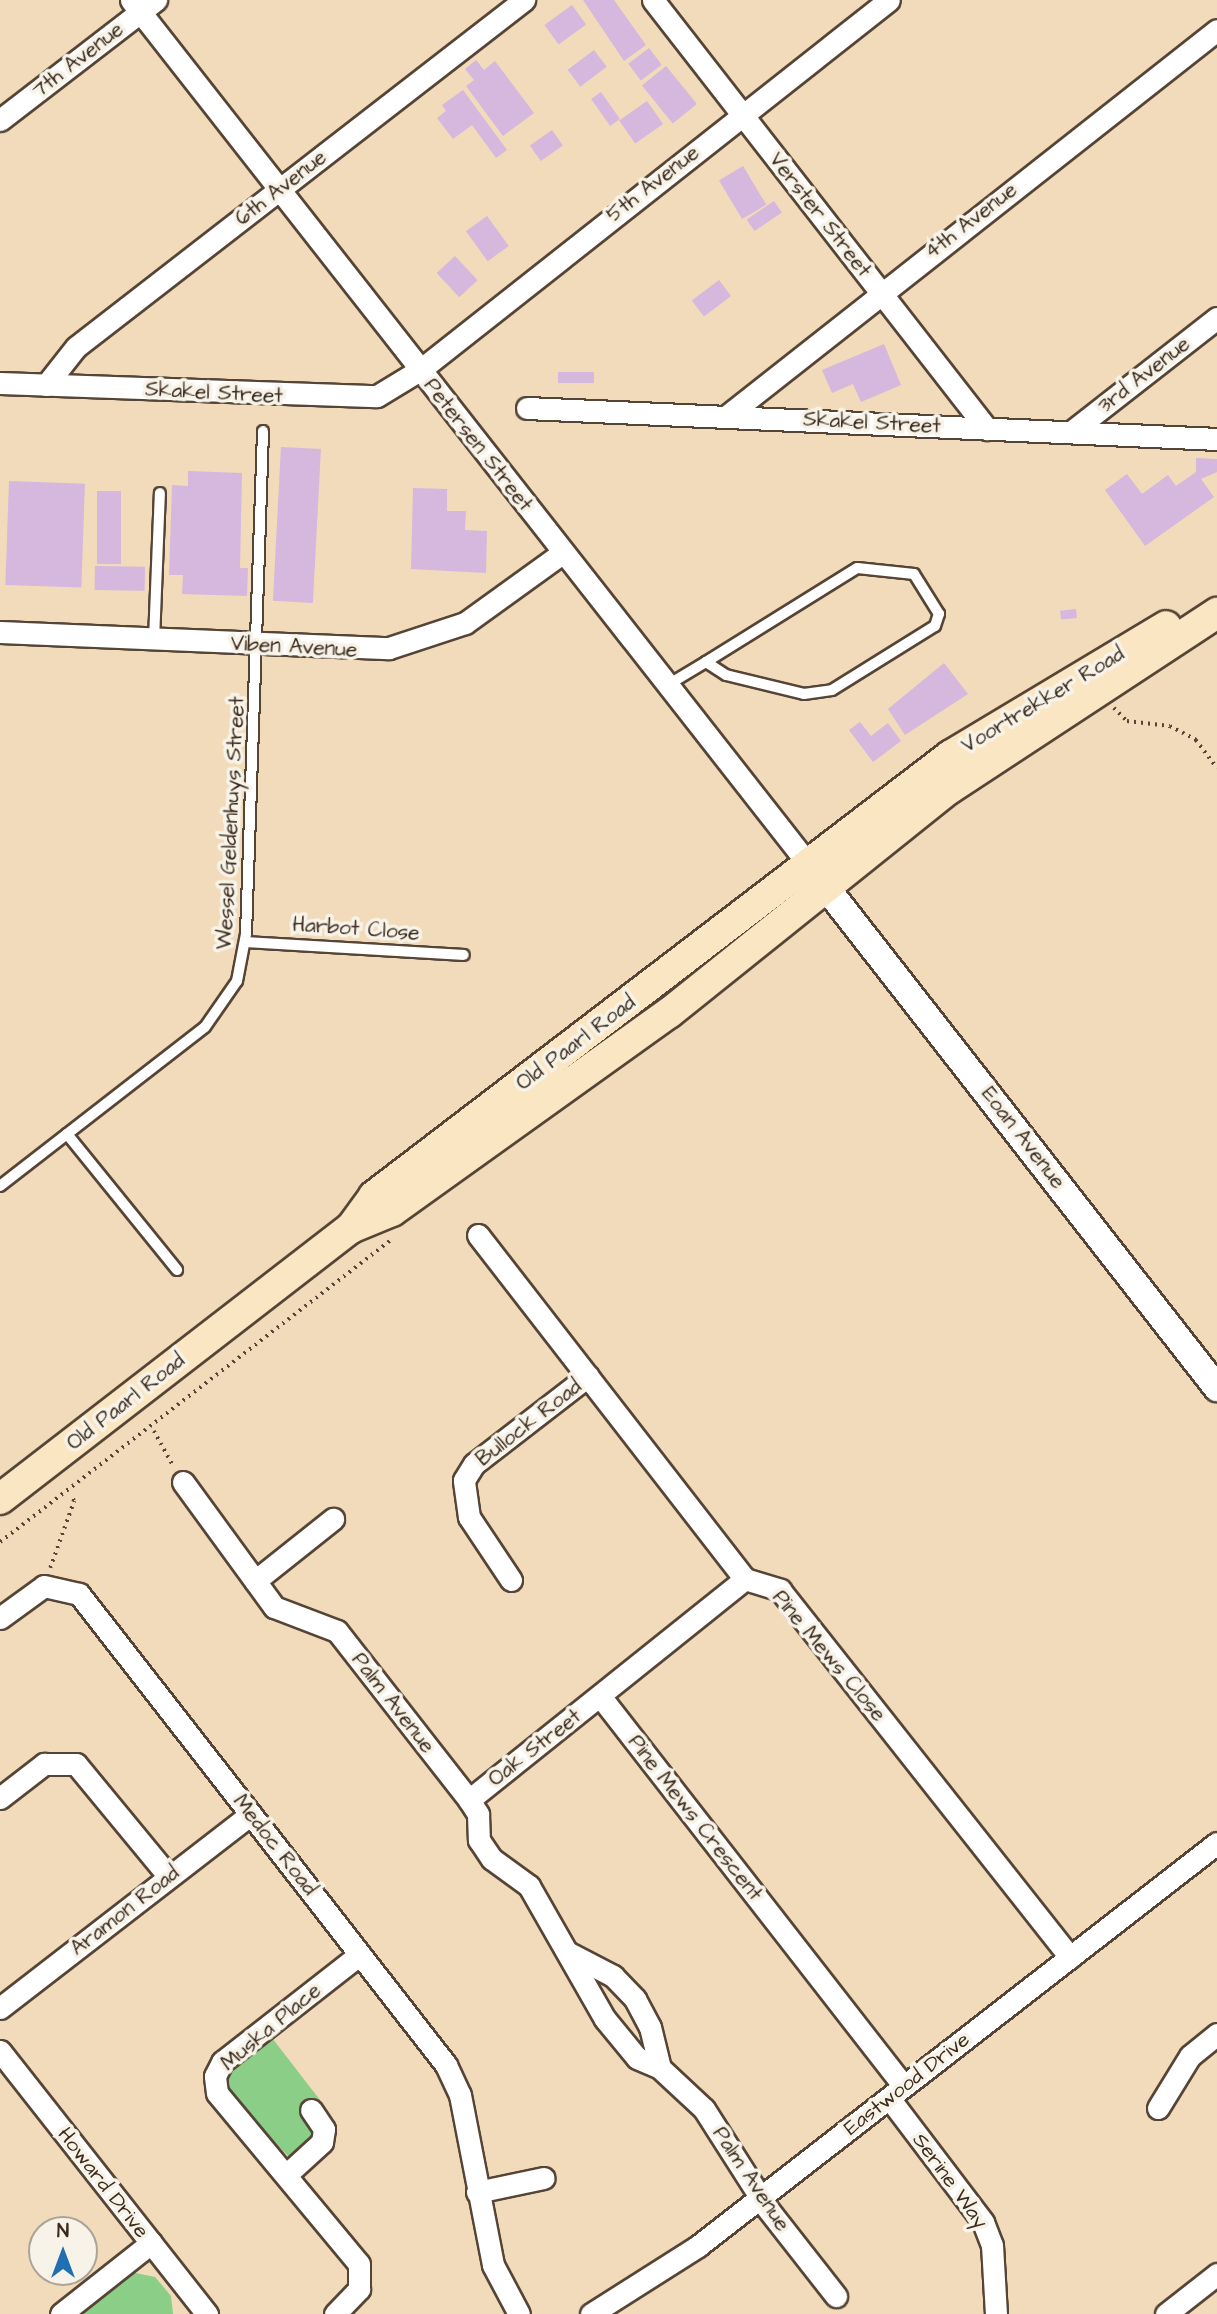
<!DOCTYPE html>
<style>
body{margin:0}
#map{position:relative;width:1217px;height:2314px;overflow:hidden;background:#f1dbbb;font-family:"Architects Daughter",sans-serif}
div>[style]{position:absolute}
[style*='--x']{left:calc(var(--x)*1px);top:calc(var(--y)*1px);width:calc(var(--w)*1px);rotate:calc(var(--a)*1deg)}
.green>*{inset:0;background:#8ace87}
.building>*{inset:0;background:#d6b7dd;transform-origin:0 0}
.path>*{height:3.5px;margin-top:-1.75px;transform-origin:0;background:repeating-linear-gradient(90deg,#564536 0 2px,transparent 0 7px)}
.roads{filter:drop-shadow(2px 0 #564536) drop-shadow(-2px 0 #564536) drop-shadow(0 2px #564536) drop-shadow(0 -2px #564536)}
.service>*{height:10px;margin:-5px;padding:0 5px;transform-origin:5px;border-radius:5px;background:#fff}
.minor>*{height:21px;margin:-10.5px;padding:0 10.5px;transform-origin:10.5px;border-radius:10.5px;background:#fff}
.tertiary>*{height:26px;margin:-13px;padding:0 13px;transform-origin:13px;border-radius:13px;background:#fff}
.secondary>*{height:30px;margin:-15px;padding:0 15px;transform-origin:15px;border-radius:15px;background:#fbe6c4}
span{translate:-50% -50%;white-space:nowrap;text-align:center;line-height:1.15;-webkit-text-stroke:7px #f7f3e8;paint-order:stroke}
.street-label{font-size:21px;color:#3b2a1e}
.north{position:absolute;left:28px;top:2216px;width:70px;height:70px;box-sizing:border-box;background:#f7f3e8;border:2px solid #aca397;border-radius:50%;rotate:0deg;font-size:19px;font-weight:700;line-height:28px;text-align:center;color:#3b2a1e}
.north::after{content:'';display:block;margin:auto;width:24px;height:32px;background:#1f6fb2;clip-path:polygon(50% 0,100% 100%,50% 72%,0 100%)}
</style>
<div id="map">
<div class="green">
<i style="clip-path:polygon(269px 2034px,320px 2100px,305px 2112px,315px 2135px,291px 2159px,226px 2093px,224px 2071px)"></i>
<i style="clip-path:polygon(126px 2271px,155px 2277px,171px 2296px,173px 2314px,69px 2314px)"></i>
</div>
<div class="building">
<i style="clip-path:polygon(583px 0,614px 0,646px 45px,624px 61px)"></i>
<i style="left:572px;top:5px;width:24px;height:34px;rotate:54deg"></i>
<i style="left:649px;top:48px;width:21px;height:26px;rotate:53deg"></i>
<i style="left:594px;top:50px;width:21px;height:33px;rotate:53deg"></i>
<i style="clip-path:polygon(476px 60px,484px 70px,495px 61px,534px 113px,503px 136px,466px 86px,474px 80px,465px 69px)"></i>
<i style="left:666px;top:66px;width:49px;height:31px;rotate:51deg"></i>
<i style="clip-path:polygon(463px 90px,507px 150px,496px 158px,472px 125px,453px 139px,437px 118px,446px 111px,442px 105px)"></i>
<i style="left:601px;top:92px;width:33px;height:12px;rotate:55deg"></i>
<i style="left:647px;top:101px;width:28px;height:34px;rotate:55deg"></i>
<i style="left:552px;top:130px;width:19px;height:27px;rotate:55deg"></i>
<i style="left:743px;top:166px;width:45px;height:28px;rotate:59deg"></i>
<i style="left:774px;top:201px;width:14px;height:33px;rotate:56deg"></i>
<i style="left:487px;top:216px;width:37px;height:26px;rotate:54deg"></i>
<i style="left:455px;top:256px;width:33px;height:25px;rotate:47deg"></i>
<i style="left:719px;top:280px;width:20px;height:34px;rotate:53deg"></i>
<i style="clip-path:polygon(884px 344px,901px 385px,861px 402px,853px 384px,832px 393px,822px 370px)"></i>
<i style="left:594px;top:372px;width:11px;height:36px;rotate:90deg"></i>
<i style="left:281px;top:447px;width:40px;height:154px;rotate:3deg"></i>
<i style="clip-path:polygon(1196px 458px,1217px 459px,1217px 472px,1201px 479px,1214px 497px,1145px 546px,1105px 490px,1127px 474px,1142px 494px,1168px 475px,1176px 486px,1196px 472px)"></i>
<i style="clip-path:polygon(188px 471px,242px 473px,240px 568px,248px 568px,247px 596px,182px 594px,183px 575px,169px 575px,172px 485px,188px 486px)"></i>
<i style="left:9px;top:481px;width:76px;height:104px;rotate:2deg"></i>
<i style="clip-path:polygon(413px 488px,447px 489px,447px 511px,466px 511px,465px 530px,487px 531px,486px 573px,411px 569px)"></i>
<i style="left:97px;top:491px;width:24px;height:73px"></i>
<i style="left:95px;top:566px;width:50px;height:24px;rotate:1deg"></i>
<i style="left:1076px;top:609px;width:9px;height:16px;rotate:84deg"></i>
<i style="clip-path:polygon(944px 663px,968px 694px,905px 735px,888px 709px)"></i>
<i style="clip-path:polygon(860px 722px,871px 736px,888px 723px,901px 741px,873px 762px,849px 730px)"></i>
</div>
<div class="path">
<i style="--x:1114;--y:708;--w:18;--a:45"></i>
<i style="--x:1127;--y:721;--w:43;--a:6.6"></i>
<i style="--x:1170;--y:726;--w:30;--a:28"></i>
<i style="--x:1196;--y:740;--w:35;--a:53"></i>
<i style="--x:154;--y:1431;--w:39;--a:61"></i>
<i style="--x:0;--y:1542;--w:495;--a:-37.7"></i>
<i style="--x:50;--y:1568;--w:71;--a:-70.3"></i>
<i style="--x:74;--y:1501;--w:6;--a:-129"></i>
</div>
<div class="roads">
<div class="service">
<i style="--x:154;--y:640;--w:147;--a:-87.7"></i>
<i style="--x:666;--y:686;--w:47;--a:-31"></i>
<i style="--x:706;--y:662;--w:24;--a:33"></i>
<i style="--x:726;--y:675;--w:80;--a:13.7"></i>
<i style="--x:804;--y:694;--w:28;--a:-8"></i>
<i style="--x:832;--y:690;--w:121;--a:-31.9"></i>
<i style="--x:935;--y:626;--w:13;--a:-72"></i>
<i style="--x:939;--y:614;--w:47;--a:-122"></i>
<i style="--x:914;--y:574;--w:57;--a:-174"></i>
<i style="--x:857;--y:568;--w:178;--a:148.1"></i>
<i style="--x:246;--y:942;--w:218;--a:3.4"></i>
<i style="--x:67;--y:1134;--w:175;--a:51"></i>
<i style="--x:0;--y:1186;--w:259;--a:-37.8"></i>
<i style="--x:205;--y:1027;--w:56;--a:-55.2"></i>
<i style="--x:237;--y:981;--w:48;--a:-79.2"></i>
<i style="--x:246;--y:934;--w:503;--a:-88.06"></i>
</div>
<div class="minor">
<i style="--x:131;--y:0;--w:1099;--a:51.91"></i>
<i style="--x:653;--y:0;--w:544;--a:52.1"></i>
<i style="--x:0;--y:120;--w:197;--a:-37.6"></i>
<i style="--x:0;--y:383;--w:377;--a:2"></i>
<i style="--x:377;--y:396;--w:50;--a:-31.2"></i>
<i style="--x:420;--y:370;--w:597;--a:-38.27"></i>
<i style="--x:46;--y:385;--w:48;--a:-51.7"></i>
<i style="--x:76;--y:347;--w:567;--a:-37.76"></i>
<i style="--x:527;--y:408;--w:691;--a:2.57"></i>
<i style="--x:728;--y:415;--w:622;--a:-38.21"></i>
<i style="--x:1071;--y:432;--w:185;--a:-38"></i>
<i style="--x:0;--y:632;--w:389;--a:2.4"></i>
<i style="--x:389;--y:648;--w:80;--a:-18.2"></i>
<i style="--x:465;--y:623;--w:120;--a:-35.8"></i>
<i style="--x:478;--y:1235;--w:435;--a:52.2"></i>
<i style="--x:745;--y:1579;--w:37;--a:17"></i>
<i style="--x:780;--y:1590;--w:468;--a:51.7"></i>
<i style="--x:183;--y:1482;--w:155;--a:53.9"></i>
<i style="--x:274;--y:1607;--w:67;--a:20.9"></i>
<i style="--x:337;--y:1631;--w:214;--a:52"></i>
<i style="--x:469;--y:1800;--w:17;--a:57"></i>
<i style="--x:478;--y:1814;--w:26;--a:88"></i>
<i style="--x:479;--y:1840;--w:23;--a:56"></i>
<i style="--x:492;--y:1859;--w:46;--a:36.1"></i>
<i style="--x:529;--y:1886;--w:153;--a:60.3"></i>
<i style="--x:605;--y:2019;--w:50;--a:50.6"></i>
<i style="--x:637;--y:2058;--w:25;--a:23"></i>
<i style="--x:660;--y:2068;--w:60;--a:43"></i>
<i style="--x:704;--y:2109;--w:117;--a:57.5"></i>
<i style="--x:767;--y:2208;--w:112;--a:51.9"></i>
<i style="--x:511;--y:1580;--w:76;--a:-123.7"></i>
<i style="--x:469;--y:1517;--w:37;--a:-98"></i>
<i style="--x:464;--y:1480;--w:19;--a:-58"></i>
<i style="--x:474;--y:1464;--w:144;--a:-37.7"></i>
<i style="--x:255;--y:1581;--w:100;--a:-38.5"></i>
<i style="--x:0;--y:1618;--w:54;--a:-36"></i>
<i style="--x:44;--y:1586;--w:36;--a:13"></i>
<i style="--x:79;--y:1594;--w:597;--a:52.07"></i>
<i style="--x:446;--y:2065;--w:33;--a:65"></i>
<i style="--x:460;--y:2095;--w:173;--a:79"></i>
<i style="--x:493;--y:2265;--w:55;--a:62"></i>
<i style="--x:600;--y:1696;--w:494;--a:52.1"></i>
<i style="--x:0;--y:1798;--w:56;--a:-37.7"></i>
<i style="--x:44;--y:1764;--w:32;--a:0"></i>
<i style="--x:76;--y:1764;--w:146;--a:50.5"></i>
<i style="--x:469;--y:1800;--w:354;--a:-38.7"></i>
<i style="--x:569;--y:1953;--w:50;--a:27.6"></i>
<i style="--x:613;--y:1976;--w:32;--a:46"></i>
<i style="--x:635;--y:1999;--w:32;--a:62"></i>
<i style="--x:650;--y:2027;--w:42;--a:76.3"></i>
<i style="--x:0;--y:2008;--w:317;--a:-37.7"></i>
<i style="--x:0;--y:2051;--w:335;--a:51.8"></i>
<i style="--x:889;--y:2098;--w:156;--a:52.8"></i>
<i style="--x:983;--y:2222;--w:25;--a:69"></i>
<i style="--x:992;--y:2245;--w:69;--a:86.7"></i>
<i style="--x:1158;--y:2108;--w:61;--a:-58.4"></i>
<i style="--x:1190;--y:2056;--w:35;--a:-39"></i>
<i style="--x:286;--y:2175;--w:49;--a:-42.5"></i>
<i style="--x:322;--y:2142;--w:13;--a:-81"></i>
<i style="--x:324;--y:2129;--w:23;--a:-124"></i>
<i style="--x:477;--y:2192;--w:68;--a:-11.8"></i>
<i style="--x:61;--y:2314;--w:115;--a:-38.3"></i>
<i style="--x:335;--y:2314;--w:35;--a:-46"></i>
<i style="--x:359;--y:2289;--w:25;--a:-90"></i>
<i style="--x:359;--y:2264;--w:222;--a:-129.7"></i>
<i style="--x:217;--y:2093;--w:17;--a:-97"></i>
<i style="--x:215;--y:2076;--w:16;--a:-63"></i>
<i style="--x:222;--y:2062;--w:175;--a:-38"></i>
<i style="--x:591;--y:2314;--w:127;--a:-32.4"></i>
<i style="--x:698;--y:2246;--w:657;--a:-37.83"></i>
<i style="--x:1166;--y:2314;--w:65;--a:-38.1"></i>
</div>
<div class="tertiary">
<i style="--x:814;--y:872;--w:655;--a:52.01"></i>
</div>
<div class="secondary">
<i style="--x:351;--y:1228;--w:39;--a:-54"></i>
<i style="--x:374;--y:1196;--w:725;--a:-37.38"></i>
<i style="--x:950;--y:756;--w:252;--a:-31"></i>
<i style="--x:0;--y:1499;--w:443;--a:-37.7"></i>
<i style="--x:351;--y:1228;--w:44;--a:-22.5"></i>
<i style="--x:392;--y:1211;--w:340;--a:-35.6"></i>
<i style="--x:669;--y:1013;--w:359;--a:-38.7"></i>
<i style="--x:949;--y:789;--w:321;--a:-33.3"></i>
</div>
</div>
<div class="street-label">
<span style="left:78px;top:60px;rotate:-38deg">7th Avenue</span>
<span style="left:653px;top:184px;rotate:-38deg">5th Avenue</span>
<span style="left:281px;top:188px;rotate:-38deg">6th Avenue</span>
<span style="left:820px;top:215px;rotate:52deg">Verster Street</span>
<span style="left:971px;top:221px;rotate:-38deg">4th Avenue</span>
<span style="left:1144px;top:375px;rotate:-38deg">3rd Avenue</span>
<span style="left:214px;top:393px;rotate:3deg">Skakel Street</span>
<span style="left:872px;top:423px;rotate:3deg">Skakel Street</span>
<span style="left:478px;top:445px;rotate:52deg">Petersen Street</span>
<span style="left:294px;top:647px;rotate:3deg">Viben Avenue</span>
<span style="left:1043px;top:700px;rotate:-31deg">Voortrekker Road</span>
<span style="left:231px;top:823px;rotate:-87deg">Wessel Geldenhuys Street</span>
<span style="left:356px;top:929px;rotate:4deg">Harbot Close</span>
<span style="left:576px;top:1043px;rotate:-37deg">Old Paarl Road</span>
<span style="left:1023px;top:1138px;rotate:52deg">Eoan Avenue</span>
<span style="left:126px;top:1402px;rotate:-38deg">Old Paarl Road</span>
<span style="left:529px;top:1423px;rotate:-38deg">Bullock Road</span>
<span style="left:829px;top:1656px;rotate:50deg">Pine Mews Close</span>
<span style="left:393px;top:1703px;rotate:52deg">Palm Avenue</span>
<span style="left:535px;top:1748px;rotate:-38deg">Oak Street</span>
<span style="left:695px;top:1818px;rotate:52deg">Pine Mews Crescent</span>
<span style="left:275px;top:1845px;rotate:52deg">Medoc Road</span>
<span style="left:125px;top:1911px;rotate:-38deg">Aramon Road</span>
<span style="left:271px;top:2027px;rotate:-40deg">Muska Place</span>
<span style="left:907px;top:2084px;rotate:-38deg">Eastwood Drive</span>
<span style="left:751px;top:2179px;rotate:56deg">Palm Avenue</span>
<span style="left:950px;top:2181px;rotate:54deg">Serine Way</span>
<span style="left:103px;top:2183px;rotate:52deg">Howard Drive</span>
</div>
<div class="north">N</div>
</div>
